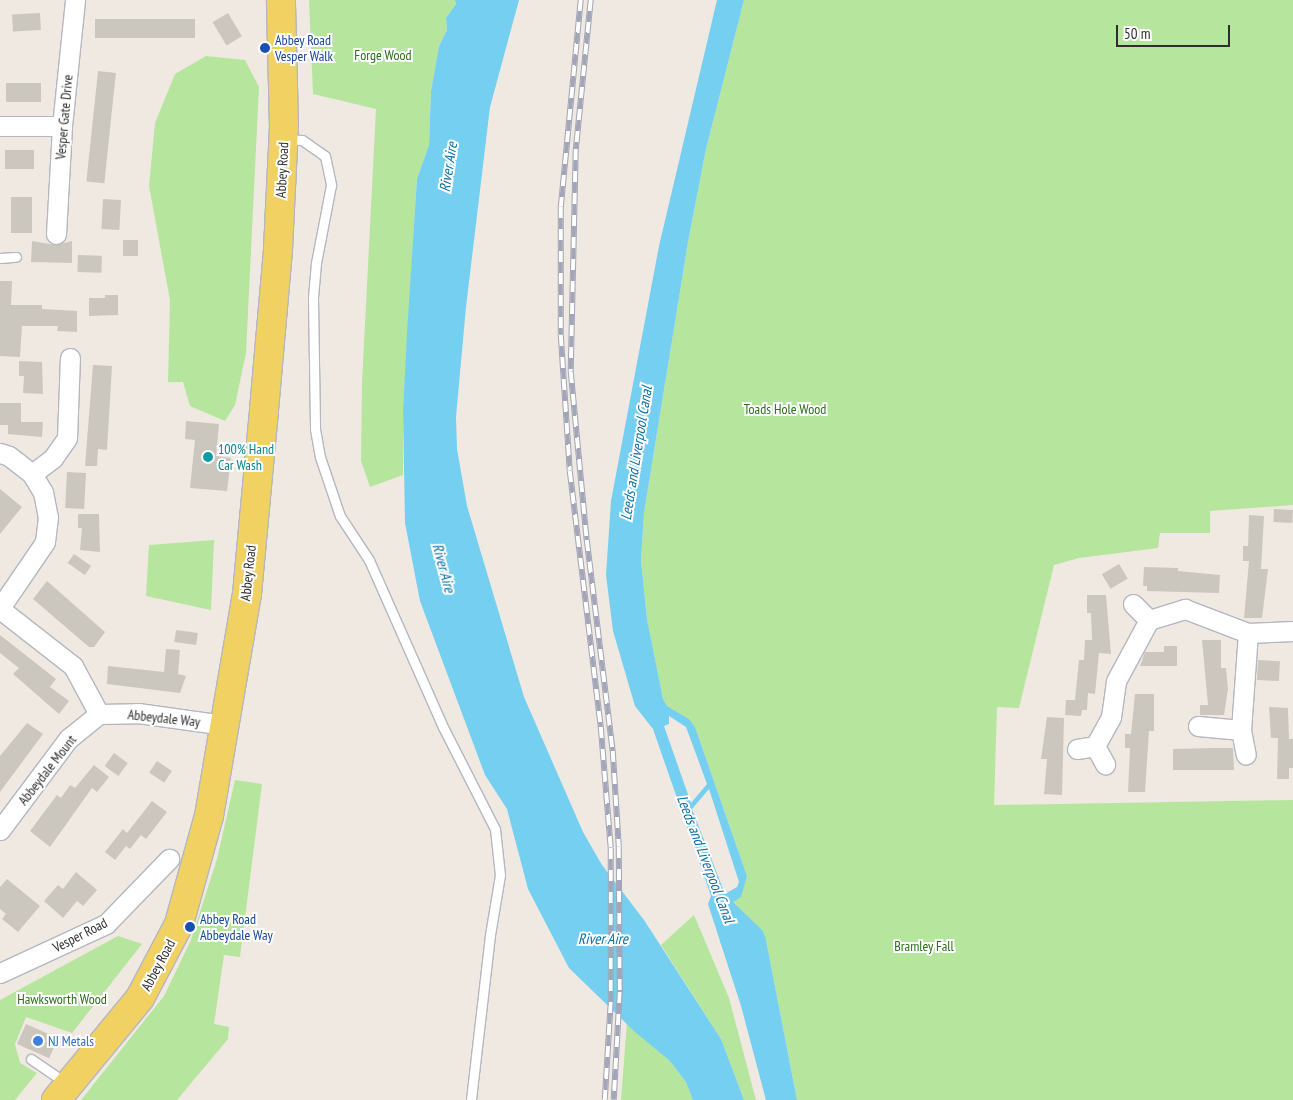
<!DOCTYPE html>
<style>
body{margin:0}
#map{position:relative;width:1293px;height:1100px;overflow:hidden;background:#efe9e1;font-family:"PT Sans Narrow",sans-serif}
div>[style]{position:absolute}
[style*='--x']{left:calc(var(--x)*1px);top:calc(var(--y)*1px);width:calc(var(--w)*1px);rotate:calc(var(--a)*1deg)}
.green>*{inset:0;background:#b6e59e}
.water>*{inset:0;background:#75cff0}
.building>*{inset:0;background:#cbc7bf;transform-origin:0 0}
.roads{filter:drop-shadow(1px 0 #b4b7c1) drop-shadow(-1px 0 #b4b7c1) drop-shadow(0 1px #b4b7c1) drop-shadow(0 -1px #b4b7c1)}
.lane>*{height:9px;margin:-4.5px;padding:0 4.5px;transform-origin:4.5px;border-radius:4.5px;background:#fff}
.street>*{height:19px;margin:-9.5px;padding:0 9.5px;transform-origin:9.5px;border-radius:9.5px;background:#fff}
.primary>*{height:28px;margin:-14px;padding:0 14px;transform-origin:14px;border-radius:14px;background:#f2d163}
.rail>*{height:5.5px;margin-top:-2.75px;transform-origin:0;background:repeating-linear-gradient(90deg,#fff 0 11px,#a3a6b8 0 22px);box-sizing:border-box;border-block:1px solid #a3a6b8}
.dots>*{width:14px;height:14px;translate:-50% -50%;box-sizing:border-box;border:2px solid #fff;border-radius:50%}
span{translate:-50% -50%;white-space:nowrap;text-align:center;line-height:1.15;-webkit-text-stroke:4px #fff;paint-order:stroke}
.transit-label{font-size:14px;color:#164399}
.left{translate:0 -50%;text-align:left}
.park-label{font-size:14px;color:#2c6e1b}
.street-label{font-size:14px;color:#2e2e2e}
.culture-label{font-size:14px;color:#0d838f}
.shop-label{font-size:14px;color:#366cbe}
.water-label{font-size:15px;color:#0d6fa3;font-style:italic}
.scale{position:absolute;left:1116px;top:25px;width:114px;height:22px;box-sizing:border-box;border:2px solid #2e2e2e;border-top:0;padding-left:6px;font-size:15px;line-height:18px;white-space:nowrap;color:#2e2e2e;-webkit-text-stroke:4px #fff;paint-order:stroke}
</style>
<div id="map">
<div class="green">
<i style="clip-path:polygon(309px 0,455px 0,456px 4px,446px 18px,447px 30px,439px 46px,431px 91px,429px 145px,417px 179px,403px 411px,403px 475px,370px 487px,361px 461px,362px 383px,376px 109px,313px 94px)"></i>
<i style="clip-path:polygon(744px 0,1293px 0,1293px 505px,1210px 511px,1210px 533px,1160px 533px,1158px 548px,1079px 558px,1054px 565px,1019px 708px,997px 707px,994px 805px,1293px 800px,1293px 1100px,797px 1100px,766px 940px,733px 902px,747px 876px,695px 727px,689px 719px,667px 706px,663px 699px,647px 619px,641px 561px,644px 513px,688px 242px,706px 149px)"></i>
<i style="clip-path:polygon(206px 56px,245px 60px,259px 87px,246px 353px,235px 405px,225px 421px,190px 406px,183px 382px,168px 382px,170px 300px,149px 186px,155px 123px,175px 74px)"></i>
<i style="clip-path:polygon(214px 540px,211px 610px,146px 596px,149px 545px)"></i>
<i style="clip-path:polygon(235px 780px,262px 784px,240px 957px,224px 955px,214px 1024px,229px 1027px,228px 1039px,177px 1100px,81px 1100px,164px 996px,191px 940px,217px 859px)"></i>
<i style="clip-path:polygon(694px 915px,729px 998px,756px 1100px,744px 1100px,721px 1039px,661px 945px)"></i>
<i style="clip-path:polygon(118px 936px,142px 944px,72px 1033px,26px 1017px,15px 1044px,20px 1063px,37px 1073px,15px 1100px,0 1100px,0 1000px)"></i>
<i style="clip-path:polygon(627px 1022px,669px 1060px,686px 1082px,693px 1100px,621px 1100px)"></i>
</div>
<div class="water">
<i style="clip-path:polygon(455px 0,519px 0,490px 107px,466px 307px,456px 417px,457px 449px,467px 506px,524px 697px,583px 832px,602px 865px,644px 920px,721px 1039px,744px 1100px,693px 1100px,686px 1082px,669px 1060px,635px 1032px,569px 968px,528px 889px,507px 809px,485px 775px,420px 601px,405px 523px,403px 411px,407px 333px,417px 179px,429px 145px,431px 91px,439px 46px,447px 30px,446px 18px,456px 4px)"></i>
<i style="clip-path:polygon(evenodd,717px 0,744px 0,706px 149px,688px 242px,644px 513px,641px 561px,647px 619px,663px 699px,667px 706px,689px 719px,695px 727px,747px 876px,741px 897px,733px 902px,763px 931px,766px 940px,797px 1100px,766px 1100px,741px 1006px,708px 904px,711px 896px,653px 729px,635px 706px,613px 631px,606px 575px,611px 501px,659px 246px,717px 0,669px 716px,686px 727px,707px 784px,691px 803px,664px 726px,669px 724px,669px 716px,717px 0,709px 789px,739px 882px,737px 887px,725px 894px,692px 809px,709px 789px)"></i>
</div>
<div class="building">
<i style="left:40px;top:13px;width:17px;height:28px;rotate:87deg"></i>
<i style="left:228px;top:13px;width:27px;height:18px;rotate:59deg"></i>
<i style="left:95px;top:19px;width:100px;height:19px"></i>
<i style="left:98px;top:71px;width:18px;height:111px;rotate:6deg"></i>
<i style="left:6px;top:83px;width:35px;height:19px"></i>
<i style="left:34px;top:150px;width:19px;height:29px;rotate:90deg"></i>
<i style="left:11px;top:197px;width:21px;height:36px"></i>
<i style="left:103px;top:199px;width:18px;height:30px;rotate:3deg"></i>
<i style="left:123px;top:240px;width:15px;height:16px"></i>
<i style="clip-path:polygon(32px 241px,56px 245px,72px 241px,72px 263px,31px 262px)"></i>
<i style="left:78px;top:255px;width:24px;height:17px;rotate:2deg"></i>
<i style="clip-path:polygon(0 281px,12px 281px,11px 305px,42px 305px,42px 309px,77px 311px,77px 332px,57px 331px,58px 326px,22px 326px,20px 357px,0 356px)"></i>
<i style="clip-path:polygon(105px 295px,118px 295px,118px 315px,89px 316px,89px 298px,105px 298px)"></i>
<i style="clip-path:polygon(19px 361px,42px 362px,43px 394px,23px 393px,24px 376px,19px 376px)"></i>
<i style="clip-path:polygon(93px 365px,112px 366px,107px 450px,98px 449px,97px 466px,85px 466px)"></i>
<i style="clip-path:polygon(0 403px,21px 403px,21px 422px,43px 422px,42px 437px,8px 434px,8px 425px,0 425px)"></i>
<i style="clip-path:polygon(186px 421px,219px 424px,216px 456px,231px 458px,227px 491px,190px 488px,195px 440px,185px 439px)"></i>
<i style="left:67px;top:472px;width:19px;height:36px;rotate:3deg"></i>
<i style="clip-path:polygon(0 489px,22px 507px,0 534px)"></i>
<i style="left:1274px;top:509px;width:19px;height:13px;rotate:3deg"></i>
<i style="clip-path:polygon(78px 514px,99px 514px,100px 552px,80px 550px,82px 528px,78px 528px)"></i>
<i style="clip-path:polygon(1249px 515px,1264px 516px,1261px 569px,1268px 569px,1262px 618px,1244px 618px,1249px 561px,1243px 561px,1243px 546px,1248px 546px)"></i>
<i style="left:74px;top:554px;width:21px;height:11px;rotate:35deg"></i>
<i style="left:1119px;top:564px;width:17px;height:20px;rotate:59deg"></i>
<i style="clip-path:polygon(1144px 567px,1178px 568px,1178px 571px,1220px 575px,1219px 593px,1147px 591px,1147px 586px,1143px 586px)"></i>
<i style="clip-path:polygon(47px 581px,105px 632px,94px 647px,89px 647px,33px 599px)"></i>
<i style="clip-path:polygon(1087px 595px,1106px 595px,1111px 654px,1099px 653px,1095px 694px,1088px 693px,1087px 710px,1082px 710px,1081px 716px,1065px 715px,1066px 700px,1075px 700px,1079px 660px,1084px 660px,1085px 640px,1092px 640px,1091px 613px,1087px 613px)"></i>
<i style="left:176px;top:630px;width:22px;height:12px;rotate:8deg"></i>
<i style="clip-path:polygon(0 635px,56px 679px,50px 687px,69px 701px,59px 714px,13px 674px,19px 668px,0 653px)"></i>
<i style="clip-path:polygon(1202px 640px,1221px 640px,1221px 668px,1226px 668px,1228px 689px,1224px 715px,1200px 715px,1200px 705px,1208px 705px)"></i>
<i style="clip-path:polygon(1164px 646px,1177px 646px,1177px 666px,1140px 666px,1145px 652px,1164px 652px)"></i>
<i style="clip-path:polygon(166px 649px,180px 650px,178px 674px,186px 676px,180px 693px,107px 684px,108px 666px,164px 672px)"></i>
<i style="left:1258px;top:660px;width:22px;height:20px;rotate:3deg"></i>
<i style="clip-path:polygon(1135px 694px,1154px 694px,1154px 731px,1149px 731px,1145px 792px,1128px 792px,1130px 748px,1125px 748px,1125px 734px,1131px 734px)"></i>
<i style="clip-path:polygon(1269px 707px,1288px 708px,1289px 739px,1293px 739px,1293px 768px,1289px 768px,1289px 779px,1277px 779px,1278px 738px,1271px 738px)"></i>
<i style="clip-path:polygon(1047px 717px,1064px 718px,1062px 795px,1044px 794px,1047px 759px,1041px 759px)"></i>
<i style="clip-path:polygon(27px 723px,43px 734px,0 792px,0 756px)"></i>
<i style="clip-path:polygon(1213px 748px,1233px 748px,1234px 770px,1173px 770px,1173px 749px)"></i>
<i style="left:114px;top:753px;width:17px;height:16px;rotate:36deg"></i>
<i style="left:157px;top:761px;width:18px;height:14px;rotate:34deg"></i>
<i style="clip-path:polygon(94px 765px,109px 777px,97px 792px,92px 788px,50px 847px,30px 831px,57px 795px,61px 798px,70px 785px,75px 788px)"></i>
<i style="clip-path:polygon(152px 801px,167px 812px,146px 839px,141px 835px,130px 849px,126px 846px,115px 860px,105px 852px,123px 829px,127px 833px)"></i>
<i style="clip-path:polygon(76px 872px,97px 890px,83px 906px,77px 901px,63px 918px,44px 901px,58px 885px,63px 889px)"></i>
<i style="clip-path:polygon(7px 879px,40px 906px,18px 932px,2px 919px,6px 914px,0 909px,0 887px)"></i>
<i style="left:26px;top:1024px;width:35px;height:22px;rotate:24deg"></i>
</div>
<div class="roads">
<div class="lane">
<i style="--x:285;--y:139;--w:17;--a:3"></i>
<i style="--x:302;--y:140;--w:28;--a:35"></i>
<i style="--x:325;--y:156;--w:30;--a:78"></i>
<i style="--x:331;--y:185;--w:79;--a:100.9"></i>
<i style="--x:316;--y:263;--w:35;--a:95"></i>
<i style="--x:313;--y:298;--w:131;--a:89.1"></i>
<i style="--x:315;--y:429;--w:28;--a:80"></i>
<i style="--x:320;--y:457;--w:62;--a:71.3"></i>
<i style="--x:340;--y:516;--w:53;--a:56.6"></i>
<i style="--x:369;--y:560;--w:183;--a:66.1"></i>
<i style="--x:443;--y:727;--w:114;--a:63"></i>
<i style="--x:495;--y:829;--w:46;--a:83.8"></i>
<i style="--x:500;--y:875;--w:61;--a:99.5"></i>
<i style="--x:490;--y:935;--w:166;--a:96.6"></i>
<i style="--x:0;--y:258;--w:16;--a:-4"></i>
<i style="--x:31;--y:1059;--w:42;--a:34.4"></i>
</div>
<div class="street">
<i style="--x:0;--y:126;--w:62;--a:0"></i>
<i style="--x:56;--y:234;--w:108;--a:-86.8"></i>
<i style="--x:62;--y:126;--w:127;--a:-84.1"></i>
<i style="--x:0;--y:453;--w:9;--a:18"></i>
<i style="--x:9;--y:456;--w:29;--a:38"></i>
<i style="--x:32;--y:474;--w:21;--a:59"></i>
<i style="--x:43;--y:492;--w:25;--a:79"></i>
<i style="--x:48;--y:517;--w:25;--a:97"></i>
<i style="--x:45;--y:542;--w:80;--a:124.3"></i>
<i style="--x:32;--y:474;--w:26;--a:-37"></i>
<i style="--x:53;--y:458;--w:24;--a:-55"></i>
<i style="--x:67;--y:438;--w:80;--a:-87.9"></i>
<i style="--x:1133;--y:604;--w:23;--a:45"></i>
<i style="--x:0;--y:609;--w:93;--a:38"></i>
<i style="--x:73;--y:666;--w:55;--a:61.6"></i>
<i style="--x:99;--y:714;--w:39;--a:-1"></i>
<i style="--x:138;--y:713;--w:88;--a:7.9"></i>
<i style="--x:1198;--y:726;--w:43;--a:5.3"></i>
<i style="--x:1241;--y:730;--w:97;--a:-85.9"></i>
<i style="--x:1241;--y:730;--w:25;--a:79"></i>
<i style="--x:1095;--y:746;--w:33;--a:-61"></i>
<i style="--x:1111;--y:717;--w:36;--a:-82"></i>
<i style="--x:1116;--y:681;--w:69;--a:-61.6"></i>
<i style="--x:1149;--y:620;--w:38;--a:-17"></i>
<i style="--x:1185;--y:609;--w:67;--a:20.9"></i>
<i style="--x:1248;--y:633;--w:45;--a:-2.5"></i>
<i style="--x:1077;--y:749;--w:18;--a:-9"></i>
<i style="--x:1095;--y:746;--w:21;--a:61"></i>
<i style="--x:0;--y:830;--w:114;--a:-53.2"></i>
<i style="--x:68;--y:739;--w:40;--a:-39"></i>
<i style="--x:0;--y:973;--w:117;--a:-24.8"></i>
<i style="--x:106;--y:924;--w:91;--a:-45.9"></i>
</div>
<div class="primary">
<i style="--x:56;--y:1100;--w:132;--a:-50.5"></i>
<i style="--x:140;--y:998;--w:84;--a:-62.2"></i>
<i style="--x:179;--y:924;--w:112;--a:-74.5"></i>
<i style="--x:209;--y:816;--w:225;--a:-80.3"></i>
<i style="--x:247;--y:594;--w:185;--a:-84.7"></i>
<i style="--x:264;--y:410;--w:162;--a:-85"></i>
<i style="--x:278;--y:249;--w:122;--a:-87.2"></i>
<i style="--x:284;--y:127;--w:127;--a:-91.4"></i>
</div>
</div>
<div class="rail">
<i style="--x:581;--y:0;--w:208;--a:95.5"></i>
<i style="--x:561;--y:207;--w:128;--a:90"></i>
<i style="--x:561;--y:335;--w:136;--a:86.2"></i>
<i style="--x:570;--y:471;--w:258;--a:83.1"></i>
<i style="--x:601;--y:727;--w:121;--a:85.3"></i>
<i style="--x:611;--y:848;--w:154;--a:90"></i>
<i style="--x:611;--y:1002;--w:98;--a:93.5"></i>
<i style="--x:591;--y:0;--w:150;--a:95.7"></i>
<i style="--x:576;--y:149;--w:223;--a:91.3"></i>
<i style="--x:571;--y:372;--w:169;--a:84.6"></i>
<i style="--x:587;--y:540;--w:213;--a:83"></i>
<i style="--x:613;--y:751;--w:96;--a:86.4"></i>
<i style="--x:619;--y:847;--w:145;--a:89.6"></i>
<i style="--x:620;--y:992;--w:108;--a:93.2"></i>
</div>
<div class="dots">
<i style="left:265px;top:48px;background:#1a4fb4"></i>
<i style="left:208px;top:457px;background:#0f9aa8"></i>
<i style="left:190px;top:927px;background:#1a4fb4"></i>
<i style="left:38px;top:1041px;background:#3f7fe0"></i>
</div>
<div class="transit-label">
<span class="left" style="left:275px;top:48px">Abbey Road<br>Vesper Walk</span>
<span class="left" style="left:200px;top:927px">Abbey Road<br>Abbeydale Way</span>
</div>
<div class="park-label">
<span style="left:383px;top:55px">Forge Wood</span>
<span style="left:785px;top:409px">Toads Hole Wood</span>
<span style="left:924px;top:946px">Bramley Fall</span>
<span style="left:62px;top:999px">Hawksworth Wood</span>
</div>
<div class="street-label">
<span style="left:64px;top:117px;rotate:-85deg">Vesper Gate Drive</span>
<span style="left:282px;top:170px;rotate:-87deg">Abbey Road</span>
<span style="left:248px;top:573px;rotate:-84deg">Abbey Road</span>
<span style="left:164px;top:718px;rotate:6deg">Abbeydale Way</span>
<span style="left:47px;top:770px;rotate:-52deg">Abbeydale Mount</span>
<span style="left:80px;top:935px;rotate:-27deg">Vesper Road</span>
<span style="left:158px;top:965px;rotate:-62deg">Abbey Road</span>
</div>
<div class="culture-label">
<span class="left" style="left:218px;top:457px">100% Hand<br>Car Wash</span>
</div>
<div class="shop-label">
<span class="left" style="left:48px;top:1041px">NJ Metals</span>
</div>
<div class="water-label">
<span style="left:448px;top:167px;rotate:-81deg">River Aire</span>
<span style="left:636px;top:453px;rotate:-81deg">Leeds and Liverpool Canal</span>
<span style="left:444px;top:568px;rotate:75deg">River Aire</span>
<span style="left:706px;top:859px;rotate:69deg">Leeds and Liverpool Canal</span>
<span style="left:603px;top:939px">River Aire</span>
</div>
<div class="scale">50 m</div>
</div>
